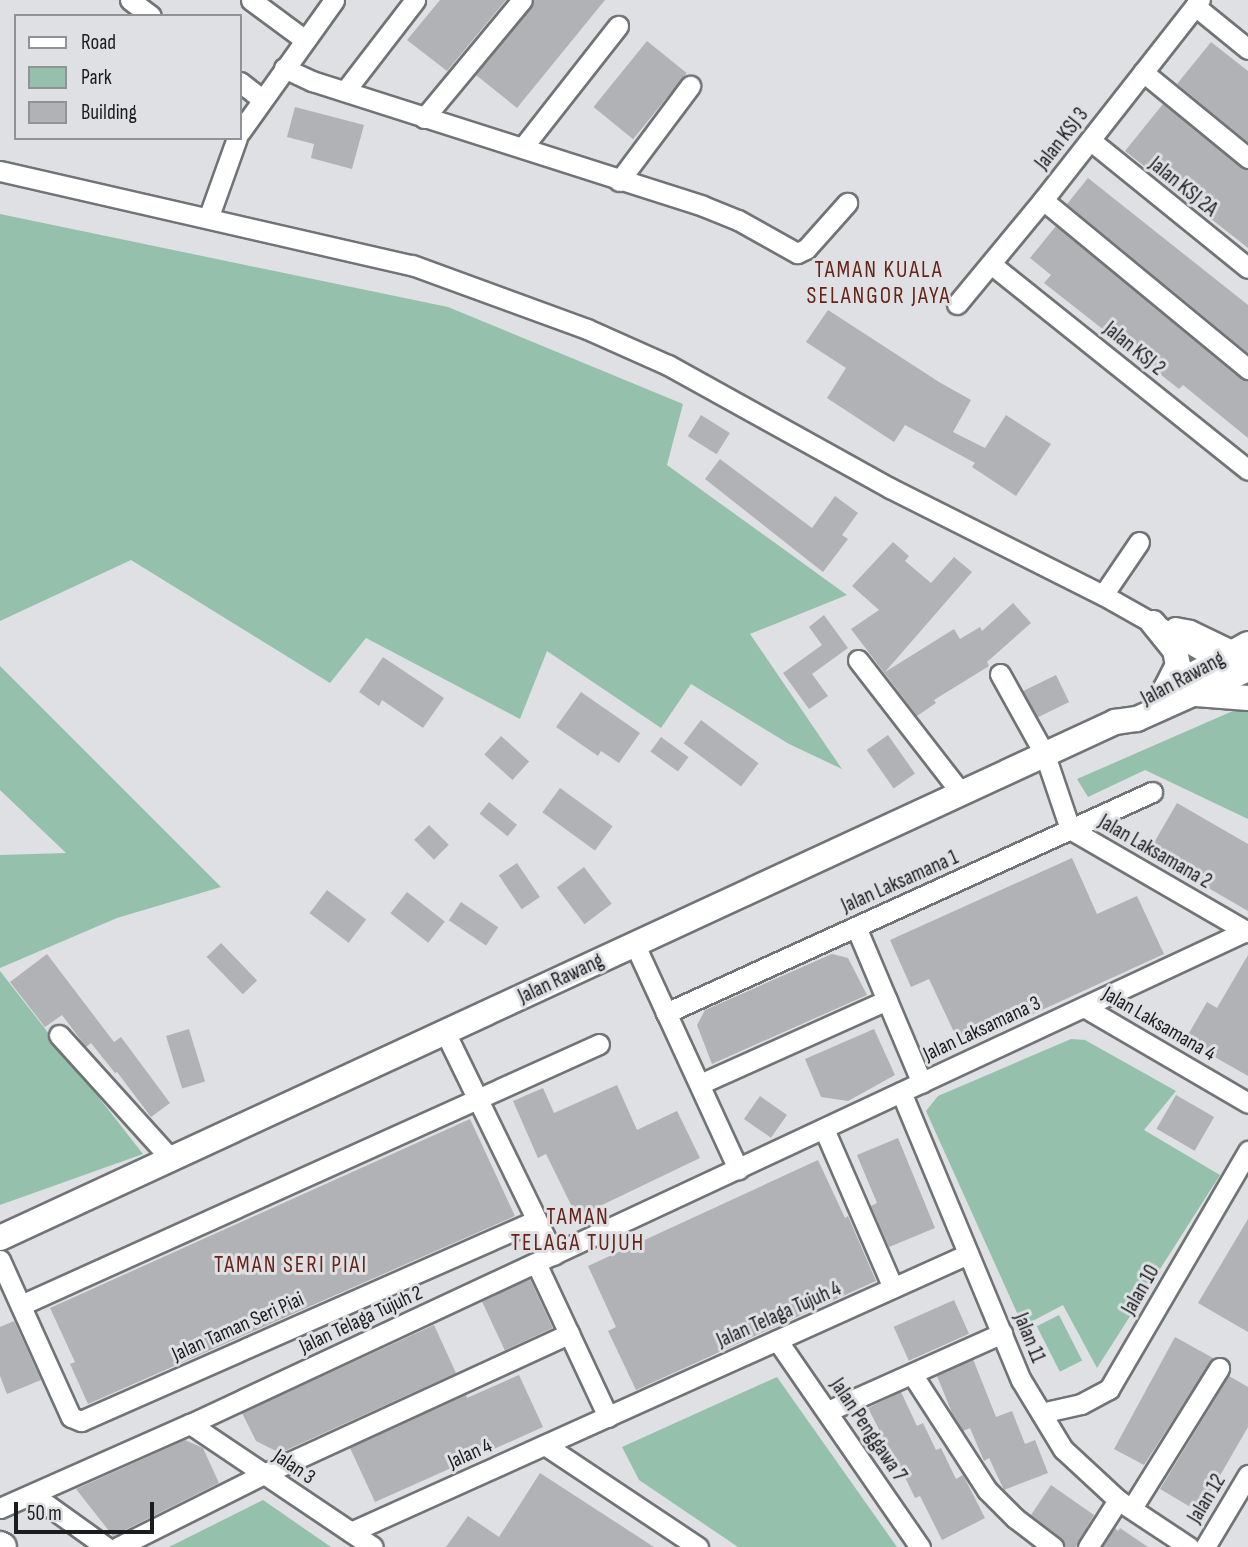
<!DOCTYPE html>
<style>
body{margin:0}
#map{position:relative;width:1248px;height:1547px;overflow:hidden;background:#dee0e4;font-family:"Sofia Sans Condensed",sans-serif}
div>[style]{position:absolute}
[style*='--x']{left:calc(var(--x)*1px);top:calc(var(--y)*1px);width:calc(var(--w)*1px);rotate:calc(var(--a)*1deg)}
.green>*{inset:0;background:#95c1ac;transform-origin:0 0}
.building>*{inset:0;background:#b0b2b6;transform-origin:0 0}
.roads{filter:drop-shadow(2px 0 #717477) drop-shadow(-2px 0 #717477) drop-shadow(0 2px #717477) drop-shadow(0 -2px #717477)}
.minor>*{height:19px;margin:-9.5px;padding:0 9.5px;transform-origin:9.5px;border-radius:9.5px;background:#fff}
.major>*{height:24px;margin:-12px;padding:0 12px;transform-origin:12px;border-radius:12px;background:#fff}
.highway>*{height:28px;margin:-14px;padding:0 14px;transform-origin:14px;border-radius:14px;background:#fff}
span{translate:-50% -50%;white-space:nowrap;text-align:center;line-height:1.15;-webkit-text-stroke:6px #dee0e4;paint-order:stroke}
.street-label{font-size:21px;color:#1b1c1e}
.neighbourhood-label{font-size:23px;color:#662317;letter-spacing:2px}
.legend{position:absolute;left:14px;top:14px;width:228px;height:126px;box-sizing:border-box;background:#dee0e4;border:2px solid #909295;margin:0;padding:9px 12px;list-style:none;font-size:21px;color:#1b1c1e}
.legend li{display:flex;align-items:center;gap:14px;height:35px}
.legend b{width:35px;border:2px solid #909295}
.scale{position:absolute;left:14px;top:1502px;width:140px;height:32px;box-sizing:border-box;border:4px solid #1b1c1e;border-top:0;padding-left:9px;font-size:21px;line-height:24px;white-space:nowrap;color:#1b1c1e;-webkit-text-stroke:5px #dee0e4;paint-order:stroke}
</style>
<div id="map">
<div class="green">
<i style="clip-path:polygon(0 214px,448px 307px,683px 404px,667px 465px,847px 595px,750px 634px,842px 769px,789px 744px,691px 684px,661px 728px,547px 651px,520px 719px,366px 638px,330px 683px,131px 560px,0 621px)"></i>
<i style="clip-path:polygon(0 666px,221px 887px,117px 918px,0 968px,0 855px,66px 853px,0 790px)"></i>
<i style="clip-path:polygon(1242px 707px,1248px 710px,1248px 819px,1145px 770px,1088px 797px,1077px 779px)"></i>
<i style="clip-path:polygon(0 971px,143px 1154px,0 1205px)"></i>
<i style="clip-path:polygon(1071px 1039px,1085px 1040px,1176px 1091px,1144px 1130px,1220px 1175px,1097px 1368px,1063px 1305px,1023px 1326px,926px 1111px,938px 1096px)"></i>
<i style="left:1059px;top:1315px;width:51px;height:25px;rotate:63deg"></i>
<i style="clip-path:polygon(777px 1377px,897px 1547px,738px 1547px,639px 1480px,622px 1447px)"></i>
<i style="clip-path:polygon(263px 1500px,331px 1547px,169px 1547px)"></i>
</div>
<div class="building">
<i style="clip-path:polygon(440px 0,506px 0,447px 71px,407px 40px)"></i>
<i style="clip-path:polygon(534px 0,605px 0,517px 108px,476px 75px,531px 8px)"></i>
<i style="left:647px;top:41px;width:51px;height:85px;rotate:39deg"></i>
<i style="clip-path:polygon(1211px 42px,1248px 71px,1248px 142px,1177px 84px)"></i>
<i style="clip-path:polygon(1163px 104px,1240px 167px,1248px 170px,1248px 248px,1125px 151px)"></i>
<i style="clip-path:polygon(295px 107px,364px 125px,352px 169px,311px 158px,314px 144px,287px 137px)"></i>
<i style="clip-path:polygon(1088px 178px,1248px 305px,1248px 353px,1067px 204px)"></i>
<i style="clip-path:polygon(1056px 226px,1240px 378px,1248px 381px,1248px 438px,1183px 385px,1179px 389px,1044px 283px,1051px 275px,1030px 258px)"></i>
<i style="clip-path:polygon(828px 310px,939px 382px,971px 400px,953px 432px,985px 448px,1006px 415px,1051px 444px,1016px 496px,972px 467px,975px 463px,905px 425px,894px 442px,827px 398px,846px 368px,806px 342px)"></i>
<i style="left:701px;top:415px;width:34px;height:25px;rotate:32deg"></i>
<i style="clip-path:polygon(720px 459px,812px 528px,835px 496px,858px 513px,842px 535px,848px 539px,823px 572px,705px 479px)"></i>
<i style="clip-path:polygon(893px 542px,909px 556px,905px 561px,931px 583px,954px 557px,972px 572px,885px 672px,954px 629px,960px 639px,980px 627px,982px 631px,1013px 603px,1031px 623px,987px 662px,989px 666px,934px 700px,936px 703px,917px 716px,851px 629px,879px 610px,852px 586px)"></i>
<i style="clip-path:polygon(824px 615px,848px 648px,812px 674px,828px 696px,809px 709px,783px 673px,822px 645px,809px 627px)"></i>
<i style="clip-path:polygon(383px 657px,444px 698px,423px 728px,382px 700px,379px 706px,359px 692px)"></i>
<i style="left:1056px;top:675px;width:30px;height:37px;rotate:64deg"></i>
<i style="clip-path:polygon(581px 692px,640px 733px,619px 763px,601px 751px,598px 756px,556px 727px)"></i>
<i style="left:701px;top:720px;width:72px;height:29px;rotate:37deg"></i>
<i style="left:888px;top:735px;width:47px;height:26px;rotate:55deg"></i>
<i style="left:501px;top:736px;width:38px;height:25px;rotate:42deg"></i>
<i style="left:661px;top:737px;width:34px;height:18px;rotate:36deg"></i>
<i style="left:560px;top:788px;width:65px;height:30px;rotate:36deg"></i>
<i style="left:489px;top:802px;width:36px;height:15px;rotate:39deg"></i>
<i style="clip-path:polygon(1177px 803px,1248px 844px,1248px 911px,1148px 853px)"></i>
<i style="left:429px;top:825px;width:28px;height:21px;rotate:45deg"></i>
<i style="clip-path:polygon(1072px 858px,1097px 914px,1137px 896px,1164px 954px,961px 1047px,929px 979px,911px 987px,890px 940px)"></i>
<i style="left:517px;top:863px;width:41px;height:22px;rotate:56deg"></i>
<i style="left:584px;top:867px;width:46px;height:34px;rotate:53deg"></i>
<i style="left:327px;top:890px;width:49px;height:29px;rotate:37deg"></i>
<i style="left:407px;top:892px;width:48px;height:27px;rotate:38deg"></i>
<i style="left:461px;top:902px;width:45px;height:22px;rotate:34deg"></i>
<i style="left:221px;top:943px;width:52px;height:20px;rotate:46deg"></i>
<i style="clip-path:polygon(47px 954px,114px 1042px,121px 1037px,170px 1103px,151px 1117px,117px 1072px,115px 1073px,91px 1043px,86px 1047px,62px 1015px,45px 1027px,10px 982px)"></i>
<i style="clip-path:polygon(832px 954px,848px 958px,867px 995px,712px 1064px,697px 1025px,705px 1010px)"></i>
<i style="clip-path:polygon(1248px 955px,1248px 1076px,1185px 1040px,1207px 1002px,1217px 1008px)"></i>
<i style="left:189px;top:1029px;width:55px;height:24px;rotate:73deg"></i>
<i style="clip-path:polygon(874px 1029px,895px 1075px,848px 1101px,821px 1097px,805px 1059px)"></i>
<i style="clip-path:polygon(617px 1085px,637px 1130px,677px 1111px,700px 1158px,577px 1217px,546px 1154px,538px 1158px,513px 1101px,543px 1088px,554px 1113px)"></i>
<i style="left:1176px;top:1095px;width:44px;height:39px;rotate:30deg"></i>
<i style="left:760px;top:1096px;width:33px;height:28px;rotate:35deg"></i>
<i style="clip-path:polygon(470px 1119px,515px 1216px,88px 1404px,70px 1364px,75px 1362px,50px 1308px)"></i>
<i style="clip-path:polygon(898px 1138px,935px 1228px,889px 1247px,871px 1206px,877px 1203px,857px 1155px)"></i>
<i style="clip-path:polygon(818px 1160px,845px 1218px,848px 1216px,876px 1281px,636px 1390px,608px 1331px,616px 1327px,588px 1266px)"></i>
<i style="clip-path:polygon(1248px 1219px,1248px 1332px,1198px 1303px)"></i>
<i style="left:530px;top:1279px;width:54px;height:53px;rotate:65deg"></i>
<i style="left:954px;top:1300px;width:37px;height:66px;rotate:66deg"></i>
<i style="clip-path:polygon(14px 1321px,41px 1380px,7px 1394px,0 1376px,0 1327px)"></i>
<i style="clip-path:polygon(434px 1325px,456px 1373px,280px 1453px,256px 1441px,242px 1413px)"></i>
<i style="clip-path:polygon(1175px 1337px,1213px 1358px,1144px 1465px,1114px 1449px)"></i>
<i style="clip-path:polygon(973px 1359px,996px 1417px,1012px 1411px,1025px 1444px,1035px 1440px,1048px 1473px,1004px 1490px,989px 1458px,984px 1461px,970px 1428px,963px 1431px,952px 1413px,937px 1376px)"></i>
<i style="clip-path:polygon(519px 1375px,543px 1427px,375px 1502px,350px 1448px,466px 1395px,467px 1398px)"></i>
<i style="clip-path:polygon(1229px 1376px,1248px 1387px,1248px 1427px,1199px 1512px,1160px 1489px)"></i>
<i style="clip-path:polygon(901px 1392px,917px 1426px,923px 1423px,936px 1450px,941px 1448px,956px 1479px,963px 1475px,985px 1518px,942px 1540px,920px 1496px,915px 1498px,900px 1467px,893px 1471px,880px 1443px,885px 1441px,868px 1408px)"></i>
<i style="clip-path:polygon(185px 1440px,203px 1448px,219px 1483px,113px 1536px,76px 1489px)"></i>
<i style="clip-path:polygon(540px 1473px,654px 1547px,446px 1547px,468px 1516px,499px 1537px)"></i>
<i style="clip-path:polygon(1051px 1485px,1094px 1515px,1076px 1547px,1065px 1547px,1060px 1537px,1031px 1515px)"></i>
<i style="clip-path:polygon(1115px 1528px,1118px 1531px,1120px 1528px,1148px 1547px,1103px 1547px)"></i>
</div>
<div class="roads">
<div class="minor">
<i style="--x:130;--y:0;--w:26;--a:37"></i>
<i style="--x:251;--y:0;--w:67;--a:36.5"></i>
<i style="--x:1195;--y:6;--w:68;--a:39.1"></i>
<i style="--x:284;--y:68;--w:31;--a:25"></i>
<i style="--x:312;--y:81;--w:410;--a:17.7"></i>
<i style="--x:703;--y:206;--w:38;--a:22"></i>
<i style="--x:738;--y:220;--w:68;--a:29.2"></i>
<i style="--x:797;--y:253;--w:10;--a:-24"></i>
<i style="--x:806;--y:249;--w:62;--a:-48.3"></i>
<i style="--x:1143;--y:72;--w:136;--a:39.3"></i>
<i style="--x:240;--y:82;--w:28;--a:38"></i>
<i style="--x:345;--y:91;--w:115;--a:-52.4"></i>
<i style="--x:424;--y:118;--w:153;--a:-50.3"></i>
<i style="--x:240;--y:132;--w:162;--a:-54.5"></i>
<i style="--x:1090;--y:140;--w:203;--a:39"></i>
<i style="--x:523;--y:147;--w:154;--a:-51.9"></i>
<i style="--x:0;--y:171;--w:423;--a:12.9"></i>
<i style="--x:412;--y:265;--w:186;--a:20.1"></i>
<i style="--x:587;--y:329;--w:89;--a:24"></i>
<i style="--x:668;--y:365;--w:254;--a:29"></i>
<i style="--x:890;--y:488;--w:238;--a:26.7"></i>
<i style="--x:1103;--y:595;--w:142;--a:29.4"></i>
<i style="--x:619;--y:181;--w:119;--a:-53.2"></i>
<i style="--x:1043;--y:200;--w:266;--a:39.5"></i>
<i style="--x:209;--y:216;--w:83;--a:-70.3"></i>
<i style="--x:991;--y:264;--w:329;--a:38.7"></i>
<i style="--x:957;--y:304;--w:135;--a:-50.4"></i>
<i style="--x:1043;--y:200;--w:254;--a:-51.9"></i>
<i style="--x:1103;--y:595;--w:64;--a:-55.8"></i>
<i style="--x:1175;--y:627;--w:15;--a:11"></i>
<i style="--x:1190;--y:630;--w:60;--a:25.7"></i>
<i style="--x:858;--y:660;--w:168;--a:52.2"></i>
<i style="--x:1000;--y:674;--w:93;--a:60.9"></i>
<i style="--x:1045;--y:755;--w:78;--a:71.3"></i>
<i style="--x:1070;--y:829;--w:206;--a:30.1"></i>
<i style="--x:856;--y:927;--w:169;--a:67.1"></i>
<i style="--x:635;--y:945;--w:247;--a:65.3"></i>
<i style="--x:1084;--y:1007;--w:190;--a:30.3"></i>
<i style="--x:666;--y:1013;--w:534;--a:-24.45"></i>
<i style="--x:445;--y:1032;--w:248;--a:64"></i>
<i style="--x:59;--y:1035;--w:167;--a:47.9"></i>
<i style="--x:700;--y:1084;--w:205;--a:-24.2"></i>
<i style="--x:901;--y:1092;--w:312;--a:67.4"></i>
<i style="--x:1021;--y:1380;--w:81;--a:58.7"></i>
<i style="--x:1063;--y:1449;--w:75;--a:42.8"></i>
<i style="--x:1118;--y:1500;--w:85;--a:33.5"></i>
<i style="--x:824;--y:1129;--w:173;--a:66.5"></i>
<i style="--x:0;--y:1260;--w:172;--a:65.7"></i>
<i style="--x:71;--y:1417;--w:11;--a:22"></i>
<i style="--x:81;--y:1421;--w:497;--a:-23.8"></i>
<i style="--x:536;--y:1263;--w:170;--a:64.9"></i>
<i style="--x:21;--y:1305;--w:634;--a:-24.3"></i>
<i style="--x:777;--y:1340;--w:252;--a:55.4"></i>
<i style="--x:912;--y:1374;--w:138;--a:57.1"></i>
<i style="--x:987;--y:1490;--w:40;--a:45"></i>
<i style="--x:1015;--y:1518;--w:48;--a:37.3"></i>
<i style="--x:828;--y:1411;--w:191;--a:-24.1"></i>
<i style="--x:1041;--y:1413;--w:41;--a:-12.7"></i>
<i style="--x:1081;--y:1404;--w:32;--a:-28"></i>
<i style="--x:1109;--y:1389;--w:276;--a:-59.7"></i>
<i style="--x:190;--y:1424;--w:220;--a:33.9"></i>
<i style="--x:545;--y:1445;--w:184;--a:33.7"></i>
<i style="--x:32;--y:1494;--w:91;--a:35.6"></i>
<i style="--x:0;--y:1508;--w:208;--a:-23.9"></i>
<i style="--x:190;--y:1424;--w:1165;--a:-25.03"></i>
<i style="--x:1132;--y:1508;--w:165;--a:-58.1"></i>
<i style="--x:351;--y:1532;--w:677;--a:-24.25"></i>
<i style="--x:118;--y:1547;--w:163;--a:-26.6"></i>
<i style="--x:264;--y:1474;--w:336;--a:-24.7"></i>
<i style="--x:1088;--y:1547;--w:56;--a:-57.4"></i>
<i style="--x:1205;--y:1547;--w:84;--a:-59.2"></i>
</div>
<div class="major">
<i style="--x:1153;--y:623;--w:35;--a:51"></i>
<i style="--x:1175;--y:650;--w:15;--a:79"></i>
<i style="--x:1178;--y:665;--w:27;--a:117"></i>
<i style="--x:1165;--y:690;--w:95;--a:-29"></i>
<i style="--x:1196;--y:694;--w:52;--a:4.4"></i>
<i style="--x:0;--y:1238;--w:1229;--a:-24.83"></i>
<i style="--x:1115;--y:722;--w:22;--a:-8"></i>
<i style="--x:1137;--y:719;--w:122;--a:-24.2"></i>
</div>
<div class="highway">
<i style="--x:0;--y:1546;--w:2;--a:27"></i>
</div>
</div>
<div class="street-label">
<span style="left:1062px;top:139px;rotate:-52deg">Jalan KSJ 3</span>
<span style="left:1183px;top:187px;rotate:39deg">Jalan KSJ 2A</span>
<span style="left:1134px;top:349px;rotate:39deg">Jalan KSJ 2</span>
<span style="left:1183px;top:679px;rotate:-28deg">Jalan Rawang</span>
<span style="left:1155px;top:852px;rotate:30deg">Jalan Laksamana 2</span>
<span style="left:900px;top:882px;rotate:-24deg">Jalan Laksamana 1</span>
<span style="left:561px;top:979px;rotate:-25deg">Jalan Rawang</span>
<span style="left:1159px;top:1024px;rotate:30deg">Jalan Laksamana 4</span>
<span style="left:982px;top:1029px;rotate:-25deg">Jalan Laksamana 3</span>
<span style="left:1141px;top:1290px;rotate:-60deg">Jalan 10</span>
<span style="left:779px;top:1315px;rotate:-24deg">Jalan Telaga Tujuh 4</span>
<span style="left:361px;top:1320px;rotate:-25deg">Jalan Telaga Tujuh 2</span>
<span style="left:238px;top:1327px;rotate:-24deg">Jalan Taman Seri Piai</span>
<span style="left:1029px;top:1338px;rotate:68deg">Jalan 11</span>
<span style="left:868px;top:1430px;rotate:56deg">Jalan Penggawa 7</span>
<span style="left:470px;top:1454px;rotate:-24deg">Jalan 4</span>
<span style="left:294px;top:1467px;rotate:34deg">Jalan 3</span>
<span style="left:1207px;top:1499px;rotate:-59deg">Jalan 12</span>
</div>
<div class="neighbourhood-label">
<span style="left:879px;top:283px">TAMAN KUALA<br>SELANGOR JAYA</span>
<span style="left:578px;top:1230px">TAMAN<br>TELAGA TUJUH</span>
<span style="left:291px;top:1265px">TAMAN SERI PIAI</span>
</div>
<ul class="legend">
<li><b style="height:9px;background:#fff"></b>Road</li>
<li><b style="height:19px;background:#95c1ac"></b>Park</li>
<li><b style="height:19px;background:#b0b2b6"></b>Building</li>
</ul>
<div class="scale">50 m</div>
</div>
